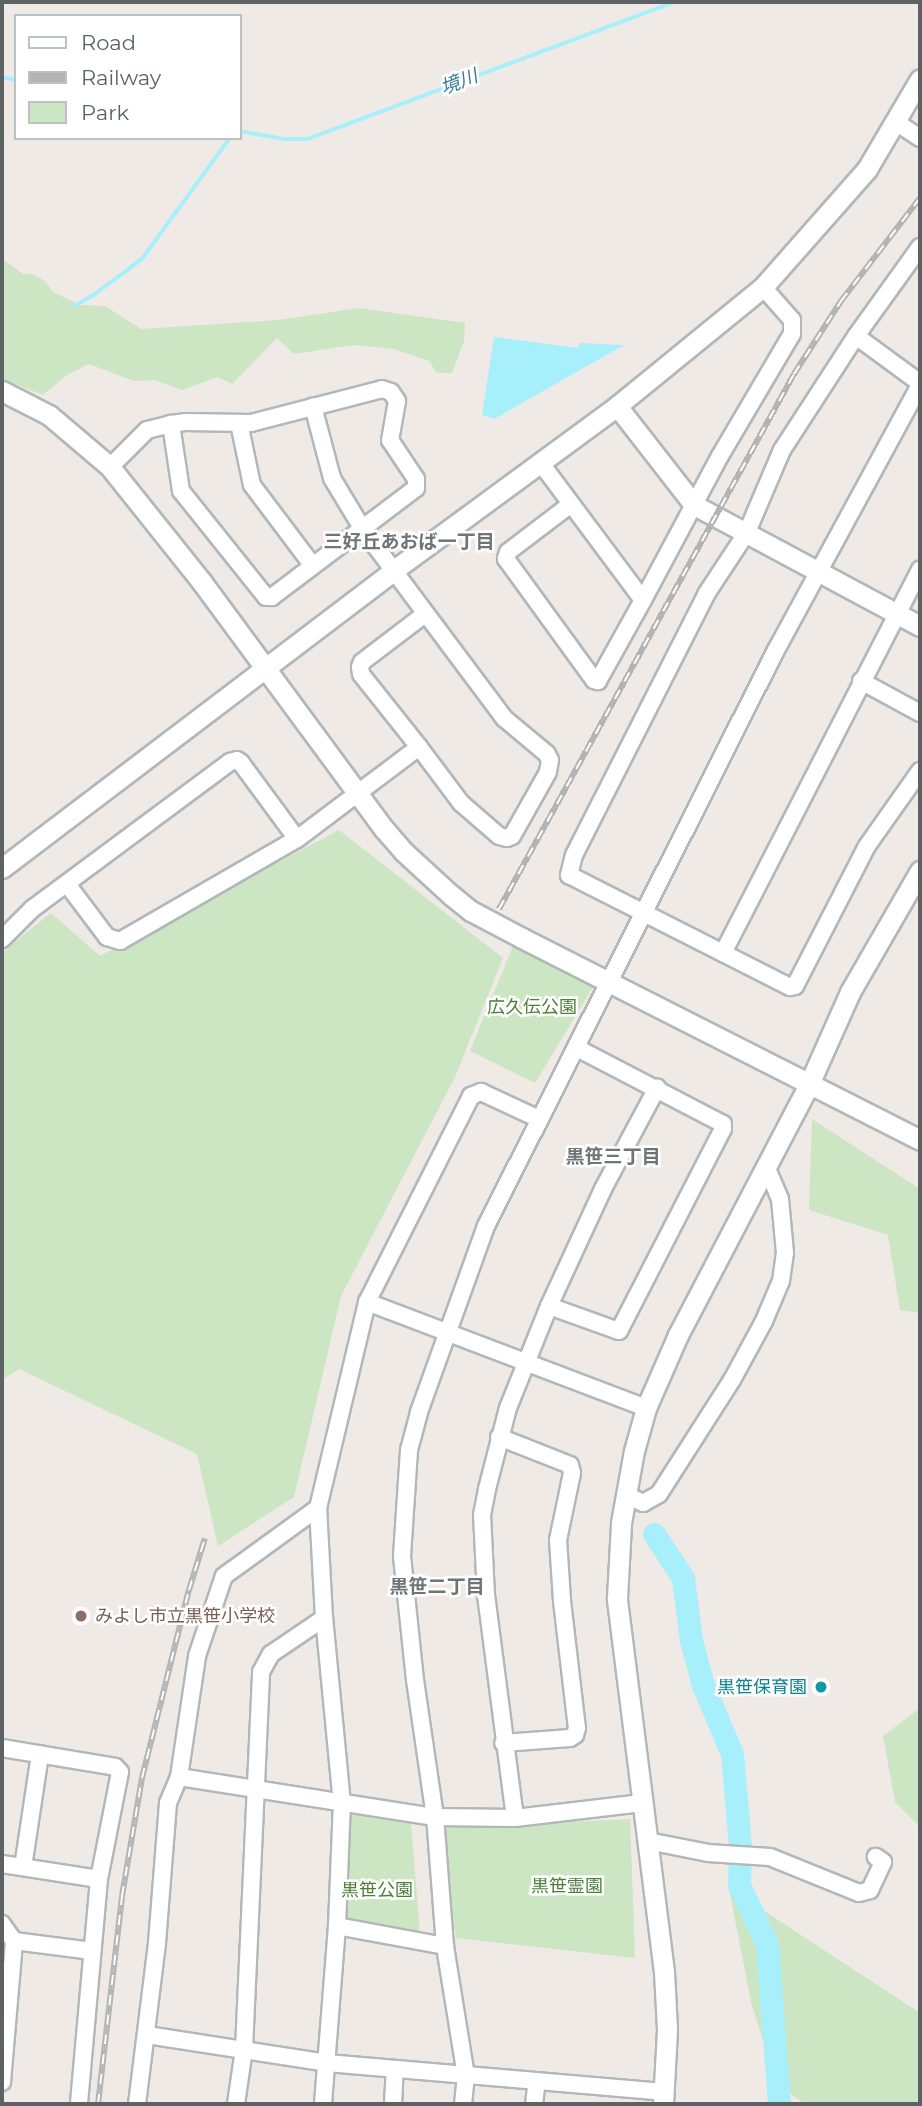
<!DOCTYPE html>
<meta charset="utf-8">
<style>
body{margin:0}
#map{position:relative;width:922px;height:2106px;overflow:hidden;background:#efeae5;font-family:Montserrat,"Noto Sans JP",sans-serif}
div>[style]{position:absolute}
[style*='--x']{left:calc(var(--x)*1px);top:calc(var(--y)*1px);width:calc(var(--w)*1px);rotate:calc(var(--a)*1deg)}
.green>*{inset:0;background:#cce5c2}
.water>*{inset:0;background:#a8effc}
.stream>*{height:3.5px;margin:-1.75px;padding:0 1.75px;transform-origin:1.75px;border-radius:1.75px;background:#a8effc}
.river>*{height:23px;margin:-11.5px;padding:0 11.5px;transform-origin:11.5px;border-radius:11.5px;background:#a8effc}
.roads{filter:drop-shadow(2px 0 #b2b7b9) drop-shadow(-2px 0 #b2b7b9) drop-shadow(0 2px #b2b7b9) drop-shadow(0 -2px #b2b7b9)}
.minor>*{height:16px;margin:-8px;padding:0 8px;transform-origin:8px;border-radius:8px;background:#fff}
.tertiary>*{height:19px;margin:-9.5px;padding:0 9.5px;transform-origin:9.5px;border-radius:9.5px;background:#fff}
.rail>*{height:6px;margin-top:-3px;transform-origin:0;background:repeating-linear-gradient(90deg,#fff 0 10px,#b3b4b5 0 20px);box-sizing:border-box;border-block:2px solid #b3b4b5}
.dots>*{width:19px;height:19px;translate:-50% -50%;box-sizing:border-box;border:4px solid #fff;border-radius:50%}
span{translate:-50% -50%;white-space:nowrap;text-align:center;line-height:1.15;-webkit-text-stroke:5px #fff;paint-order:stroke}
.park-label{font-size:18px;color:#498137}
.education-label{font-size:18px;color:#785e54}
.left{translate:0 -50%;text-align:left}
.culture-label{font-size:18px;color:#0d838f}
.right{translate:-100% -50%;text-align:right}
.water-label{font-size:19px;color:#3c7f94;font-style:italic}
.neighbourhood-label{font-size:19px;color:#6e7577;font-weight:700}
.frame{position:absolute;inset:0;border:4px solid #5d6365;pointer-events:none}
.legend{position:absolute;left:14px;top:14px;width:228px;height:126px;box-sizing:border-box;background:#fff;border:2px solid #bec1c1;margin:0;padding:9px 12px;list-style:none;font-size:21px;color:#5d6365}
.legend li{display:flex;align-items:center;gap:14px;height:35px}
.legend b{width:35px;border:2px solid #bec1c1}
</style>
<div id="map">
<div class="green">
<i style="clip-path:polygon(2px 259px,23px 274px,31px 274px,45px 281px,53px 292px,80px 305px,105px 306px,141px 329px,279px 320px,359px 308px,465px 323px,464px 341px,452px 373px,437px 373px,429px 361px,394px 349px,354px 345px,294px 354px,277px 338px,232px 384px,218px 377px,182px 390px,155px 380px,134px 381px,89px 364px,67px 375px,43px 395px,2px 379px)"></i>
<i style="clip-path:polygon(339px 830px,503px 958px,455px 1077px,341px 1296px,294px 1497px,218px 1546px,197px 1454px,19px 1369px,2px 1380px,2px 952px,51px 913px,100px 956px)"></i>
<i style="clip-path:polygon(513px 946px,593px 987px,535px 1083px,470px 1051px)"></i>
<i style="clip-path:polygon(812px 1119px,920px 1189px,920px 1313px,900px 1310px,888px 1235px,809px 1210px)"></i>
<i style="clip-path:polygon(920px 1708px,920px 1827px,895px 1802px,883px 1736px)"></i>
<i style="clip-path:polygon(337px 1812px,411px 1823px,420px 1934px,337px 1926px)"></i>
<i style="clip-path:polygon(630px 1819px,635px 1958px,456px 1938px,440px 1828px)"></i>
<i style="clip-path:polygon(729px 1888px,920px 2013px,920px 2104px,805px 2104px,777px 2084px,751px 2002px)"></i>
</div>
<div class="water">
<i style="clip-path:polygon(494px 337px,578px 348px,580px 343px,624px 345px,494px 419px,482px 415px)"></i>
</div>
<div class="stream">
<i style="--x:2;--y:77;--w:14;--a:12"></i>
<i style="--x:240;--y:131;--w:45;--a:10.3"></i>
<i style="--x:284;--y:139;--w:24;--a:0"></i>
<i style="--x:308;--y:139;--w:391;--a:-20.5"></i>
<i style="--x:74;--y:306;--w:23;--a:-29"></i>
<i style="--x:94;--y:295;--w:60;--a:-36.9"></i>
<i style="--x:142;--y:259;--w:150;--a:-54"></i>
</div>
<div class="river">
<i style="--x:654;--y:1534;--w:53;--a:56.6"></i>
<i style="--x:683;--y:1578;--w:63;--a:82.6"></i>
<i style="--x:691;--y:1640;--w:47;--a:75.1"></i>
<i style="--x:703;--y:1685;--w:75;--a:67.2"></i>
<i style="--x:732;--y:1754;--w:91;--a:85"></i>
<i style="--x:740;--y:1845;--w:40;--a:91.4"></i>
<i style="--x:739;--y:1885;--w:65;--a:64.6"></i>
<i style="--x:767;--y:1944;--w:160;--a:85.7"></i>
</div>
<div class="roads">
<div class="minor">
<i style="--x:896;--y:122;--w:29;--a:34"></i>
<i style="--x:920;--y:247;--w:110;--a:125.7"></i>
<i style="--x:856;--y:336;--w:136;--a:123"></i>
<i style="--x:782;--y:450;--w:89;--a:113.1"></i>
<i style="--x:747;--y:532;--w:73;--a:123.3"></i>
<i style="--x:707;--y:593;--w:294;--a:116.9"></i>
<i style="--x:574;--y:855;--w:21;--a:104"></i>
<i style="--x:569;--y:875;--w:248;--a:26.9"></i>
<i style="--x:790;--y:987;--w:5;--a:-11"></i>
<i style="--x:795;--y:986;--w:157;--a:-62.8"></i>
<i style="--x:867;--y:846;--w:92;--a:-54.8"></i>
<i style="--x:856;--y:336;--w:79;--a:36.3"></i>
<i style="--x:239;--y:423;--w:63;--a:78.2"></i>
<i style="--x:252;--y:485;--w:101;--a:53"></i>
<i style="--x:540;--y:462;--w:172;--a:53.3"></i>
<i style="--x:643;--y:600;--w:93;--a:119.1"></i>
<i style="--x:598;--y:681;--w:4;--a:-166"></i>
<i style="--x:594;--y:680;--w:150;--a:-126"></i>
<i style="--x:506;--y:559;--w:7;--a:-74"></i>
<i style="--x:508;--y:552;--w:79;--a:-37.3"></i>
<i style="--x:110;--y:467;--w:52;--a:-45"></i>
<i style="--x:147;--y:430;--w:25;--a:-14"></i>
<i style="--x:171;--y:424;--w:14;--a:-8"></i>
<i style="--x:185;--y:422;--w:66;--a:0.9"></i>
<i style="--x:251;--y:423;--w:135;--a:-14.5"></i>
<i style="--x:382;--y:389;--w:9;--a:18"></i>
<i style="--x:391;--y:392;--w:11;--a:56"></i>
<i style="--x:397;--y:401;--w:40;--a:100"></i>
<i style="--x:390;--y:440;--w:47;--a:56.3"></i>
<i style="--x:416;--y:479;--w:9;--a:90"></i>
<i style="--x:416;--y:488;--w:181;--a:142.9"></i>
<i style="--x:272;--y:597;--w:6;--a:180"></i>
<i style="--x:266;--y:597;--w:136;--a:-128.7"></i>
<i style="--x:181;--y:491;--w:68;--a:-98.5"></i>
<i style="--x:643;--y:600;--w:163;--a:-61.9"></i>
<i style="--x:720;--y:456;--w:142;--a:-59.5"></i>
<i style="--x:792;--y:334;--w:14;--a:-90"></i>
<i style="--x:792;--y:320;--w:44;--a:-131.3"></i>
<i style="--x:861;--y:681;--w:67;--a:28.5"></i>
<i style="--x:419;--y:747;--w:93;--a:-128.5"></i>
<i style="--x:361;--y:674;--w:7;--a:-98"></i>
<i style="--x:360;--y:667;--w:5;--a:-68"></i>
<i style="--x:362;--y:662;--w:79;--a:-37.3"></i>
<i style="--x:67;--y:884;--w:66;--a:53"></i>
<i style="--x:107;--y:937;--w:14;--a:17"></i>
<i style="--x:120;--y:941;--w:204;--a:-30"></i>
<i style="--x:297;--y:839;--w:153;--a:-37"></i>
<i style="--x:419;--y:747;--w:70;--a:53.1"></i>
<i style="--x:461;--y:803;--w:50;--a:41"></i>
<i style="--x:499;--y:836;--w:8;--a:14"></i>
<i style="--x:507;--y:838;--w:5;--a:-22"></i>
<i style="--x:512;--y:836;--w:73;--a:-60.6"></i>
<i style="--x:548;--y:772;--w:12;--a:-81"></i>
<i style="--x:550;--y:760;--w:7;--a:-117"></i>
<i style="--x:547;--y:754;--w:56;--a:-140.1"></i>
<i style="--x:504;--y:718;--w:237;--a:-126.8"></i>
<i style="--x:362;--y:528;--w:58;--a:-121"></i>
<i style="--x:332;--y:478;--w:74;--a:-104.8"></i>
<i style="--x:2;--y:939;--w:42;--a:-45"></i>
<i style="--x:32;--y:909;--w:247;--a:-36.6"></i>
<i style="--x:230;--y:762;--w:7;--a:-16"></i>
<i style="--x:237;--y:760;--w:5;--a:37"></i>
<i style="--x:241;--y:763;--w:94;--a:53.6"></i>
<i style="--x:723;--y:953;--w:431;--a:-62.8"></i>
<i style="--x:367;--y:1302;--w:298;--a:20.8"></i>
<i style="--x:549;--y:1306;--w:74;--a:19.7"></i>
<i style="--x:619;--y:1331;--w:227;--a:-62.8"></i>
<i style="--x:723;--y:1129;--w:5;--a:-90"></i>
<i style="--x:723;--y:1124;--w:165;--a:-152.5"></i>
<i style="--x:499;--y:1437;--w:76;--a:21.5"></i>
<i style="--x:570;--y:1465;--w:8;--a:76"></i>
<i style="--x:572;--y:1473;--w:68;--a:101.8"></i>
<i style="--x:558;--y:1540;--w:61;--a:86.2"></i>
<i style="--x:562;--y:1601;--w:128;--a:83.3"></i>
<i style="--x:577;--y:1728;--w:7;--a:106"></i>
<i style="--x:575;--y:1735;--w:6;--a:149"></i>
<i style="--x:570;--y:1738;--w:67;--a:175.7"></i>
<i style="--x:626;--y:1495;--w:19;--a:25"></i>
<i style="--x:643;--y:1503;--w:18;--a:-29"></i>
<i style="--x:659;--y:1494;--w:135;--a:-57.4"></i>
<i style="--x:732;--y:1380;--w:67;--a:-61.5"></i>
<i style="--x:764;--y:1321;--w:43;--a:-67"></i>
<i style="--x:781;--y:1281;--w:28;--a:-82"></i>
<i style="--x:785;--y:1253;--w:54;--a:-95.3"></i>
<i style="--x:780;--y:1199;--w:36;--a:-113"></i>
<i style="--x:2;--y:1748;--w:115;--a:9.5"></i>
<i style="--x:115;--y:1767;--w:7;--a:45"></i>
<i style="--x:120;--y:1772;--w:109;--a:101.1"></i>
<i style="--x:99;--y:1879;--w:226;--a:95.1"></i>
<i style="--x:179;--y:1777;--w:259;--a:8.9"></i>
<i style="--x:435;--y:1817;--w:80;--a:0.7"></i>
<i style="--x:515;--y:1818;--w:128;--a:-6.7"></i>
<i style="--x:515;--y:1818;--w:224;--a:-97.4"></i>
<i style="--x:486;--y:1596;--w:81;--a:-92.8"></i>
<i style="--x:482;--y:1515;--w:26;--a:-79"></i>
<i style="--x:487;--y:1489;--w:84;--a:-75.5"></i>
<i style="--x:508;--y:1408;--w:110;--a:-68.1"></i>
<i style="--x:549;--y:1306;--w:129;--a:-65.2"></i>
<i style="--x:603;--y:1189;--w:115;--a:-61.9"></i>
<i style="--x:648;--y:1841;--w:61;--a:11.3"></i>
<i style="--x:708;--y:1853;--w:62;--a:3.7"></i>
<i style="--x:770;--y:1857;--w:96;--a:22"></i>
<i style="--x:859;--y:1893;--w:11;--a:-15"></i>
<i style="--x:870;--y:1890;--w:31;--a:-65"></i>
<i style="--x:883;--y:1862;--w:9;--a:-144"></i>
<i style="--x:2;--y:1864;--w:98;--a:8.8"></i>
<i style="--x:23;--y:1867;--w:114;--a:-81.4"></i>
<i style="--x:2;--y:1924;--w:21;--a:55"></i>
<i style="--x:14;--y:1941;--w:79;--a:7.3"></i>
<i style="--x:337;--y:1926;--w:110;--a:10.5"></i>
<i style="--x:147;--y:2035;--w:182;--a:8.8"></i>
<i style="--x:327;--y:2063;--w:338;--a:4.9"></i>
<i style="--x:2;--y:2082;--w:142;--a:-85.1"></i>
<i style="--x:137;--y:2104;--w:162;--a:-82.9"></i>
<i style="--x:157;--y:1943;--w:140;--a:-85.5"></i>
<i style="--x:168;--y:1803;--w:28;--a:-67"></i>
<i style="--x:179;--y:1777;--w:122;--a:-81.5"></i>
<i style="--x:197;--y:1656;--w:84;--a:-71.4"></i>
<i style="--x:224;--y:1576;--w:116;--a:-35.9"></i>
<i style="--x:236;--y:2104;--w:56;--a:-81.7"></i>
<i style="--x:244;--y:2049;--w:377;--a:-87.4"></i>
<i style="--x:261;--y:1672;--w:21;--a:-61"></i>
<i style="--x:271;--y:1654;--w:64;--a:-34.2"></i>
<i style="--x:323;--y:2104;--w:179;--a:-85.5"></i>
<i style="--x:337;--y:1926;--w:122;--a:-87.7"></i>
<i style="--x:342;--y:1804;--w:187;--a:-95.5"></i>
<i style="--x:324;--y:1618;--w:110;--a:-93.1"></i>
<i style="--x:318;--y:1508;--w:212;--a:-76.6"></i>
<i style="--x:367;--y:1302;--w:231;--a:-63.2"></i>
<i style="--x:471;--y:1096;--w:11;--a:-22"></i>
<i style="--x:481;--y:1092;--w:64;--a:25"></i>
<i style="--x:393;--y:2104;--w:35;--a:-87"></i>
<i style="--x:463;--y:2104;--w:28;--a:-84"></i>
<i style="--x:466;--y:2076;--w:132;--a:-99.2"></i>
<i style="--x:445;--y:1946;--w:129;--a:-94.4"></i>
<i style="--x:435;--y:1817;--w:138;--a:-98.3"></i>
<i style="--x:415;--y:1680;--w:125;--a:-96"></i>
<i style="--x:402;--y:1556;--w:106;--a:-86.2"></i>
<i style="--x:409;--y:1450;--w:39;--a:-75"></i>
<i style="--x:419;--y:1412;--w:198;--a:-70.2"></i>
<i style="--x:486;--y:1226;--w:643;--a:-63.28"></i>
<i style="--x:775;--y:652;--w:304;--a:-61.5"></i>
<i style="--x:534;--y:2104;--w:23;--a:-83"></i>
</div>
<div class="tertiary">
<i style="--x:2;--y:391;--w:53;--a:27.1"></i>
<i style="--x:49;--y:415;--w:80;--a:40.4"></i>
<i style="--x:110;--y:467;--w:146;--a:51.4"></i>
<i style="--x:201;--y:581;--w:308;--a:53.6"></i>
<i style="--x:384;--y:829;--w:30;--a:49"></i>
<i style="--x:404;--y:852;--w:64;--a:42.5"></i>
<i style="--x:451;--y:895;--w:26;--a:39"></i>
<i style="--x:471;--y:911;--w:58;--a:27.9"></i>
<i style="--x:522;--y:938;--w:446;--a:26.9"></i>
<i style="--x:617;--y:406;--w:125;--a:52.1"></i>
<i style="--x:694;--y:505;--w:256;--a:28.2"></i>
<i style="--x:2;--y:868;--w:492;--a:-37.2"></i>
<i style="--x:394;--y:570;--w:277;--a:-36.3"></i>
<i style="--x:617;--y:406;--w:188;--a:-39.2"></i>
<i style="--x:763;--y:287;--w:157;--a:-48.6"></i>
<i style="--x:867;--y:169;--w:104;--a:-59.5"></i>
<i style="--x:663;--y:2104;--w:75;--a:-86.9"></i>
<i style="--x:667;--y:2029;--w:57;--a:-93"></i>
<i style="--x:664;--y:1972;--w:377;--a:-97.2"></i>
<i style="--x:617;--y:1598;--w:75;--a:-86.9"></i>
<i style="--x:621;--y:1523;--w:73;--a:-79.8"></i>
<i style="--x:634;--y:1451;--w:45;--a:-74.4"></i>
<i style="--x:646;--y:1408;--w:80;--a:-66.3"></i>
<i style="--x:678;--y:1335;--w:285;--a:-62.4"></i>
<i style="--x:810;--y:1082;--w:98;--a:-66"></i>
<i style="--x:850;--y:992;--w:140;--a:-60"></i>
</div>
</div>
<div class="rail">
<i style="--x:499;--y:909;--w:611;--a:-61.13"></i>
<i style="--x:794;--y:374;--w:87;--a:-57.2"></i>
<i style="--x:841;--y:301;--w:130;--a:-52.5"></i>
<i style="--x:98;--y:2104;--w:209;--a:-83.4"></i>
<i style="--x:122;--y:1896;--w:120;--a:-80.4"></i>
<i style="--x:142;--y:1778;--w:194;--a:-76"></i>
<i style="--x:189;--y:1590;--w:54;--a:-72.9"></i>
</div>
<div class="dots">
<i style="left:81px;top:1616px;background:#8d6e63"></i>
<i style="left:821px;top:1687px;background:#0f9aa8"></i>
</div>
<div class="park-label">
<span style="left:532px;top:1007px">広久伝公園</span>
<span style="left:567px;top:1886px">黒笹霊園</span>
<span style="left:377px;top:1890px">黒笹公園</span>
</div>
<div class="education-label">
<span class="left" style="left:95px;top:1616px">みよし市立黒笹小学校</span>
</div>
<div class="culture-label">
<span class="right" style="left:807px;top:1687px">黒笹保育園</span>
</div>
<div class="water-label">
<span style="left:459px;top:82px;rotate:-21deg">境川</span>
</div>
<div class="neighbourhood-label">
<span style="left:409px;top:542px">三好丘あおば一丁目</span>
<span style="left:613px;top:1157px">黒笹三丁目</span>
<span style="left:437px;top:1587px">黒笹二丁目</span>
</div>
<div class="frame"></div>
<ul class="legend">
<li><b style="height:9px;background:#fff"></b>Road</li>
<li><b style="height:9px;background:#b3b4b5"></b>Railway</li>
<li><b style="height:19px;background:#cce5c2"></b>Park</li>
</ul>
</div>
